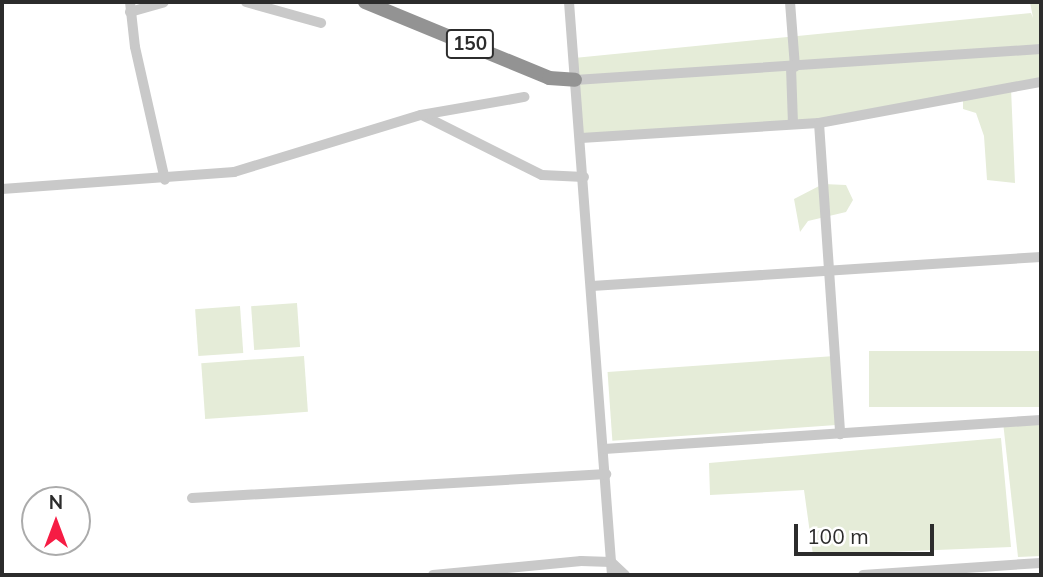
<!DOCTYPE html>
<style>
body{margin:0}
#map{position:relative;width:1043px;height:577px;overflow:hidden;background:#fff;font-family:Mulish,sans-serif}
div>[style]{position:absolute}
[style*='--x']{left:calc(var(--x)*1px);top:calc(var(--y)*1px);width:calc(var(--w)*1px);rotate:calc(var(--a)*1deg)}
.green>*{inset:0;background:#e5ecd8;transform-origin:0 0}
.minor>*{height:10px;margin:-5px;padding:0 5px;transform-origin:5px;border-radius:5px;background:#c9c9c9}
.highway>*{height:14px;margin:-7px;padding:0 7px;transform-origin:7px;border-radius:7px;background:#939393}
span{translate:-50% -50%;white-space:nowrap;text-align:center;line-height:1.15;-webkit-text-stroke:7px #fff;paint-order:stroke}
.shield-label span{padding:2px 5px;background:#fff;border:2px solid;border-radius:5px;-webkit-text-stroke-width:0}
.shield-label{font-size:19px;color:#2c2c2c;font-weight:700}
.frame{position:absolute;inset:0;border:4px solid #2c2c2c;pointer-events:none}
.north{position:absolute;left:21px;top:486px;width:70px;height:70px;box-sizing:border-box;background:#fff;border:2px solid #ababab;border-radius:50%;rotate:0deg;font-size:19px;font-weight:700;line-height:28px;text-align:center;color:#2c2c2c}
.north::after{content:'';display:block;margin:auto;width:24px;height:32px;background:#f61c44;clip-path:polygon(50% 0,100% 100%,50% 72%,0 100%)}
.scale{position:absolute;left:794px;top:524px;width:140px;height:32px;box-sizing:border-box;border:4px solid #2c2c2c;border-top:0;padding-left:9px;font-size:21px;line-height:24px;white-space:nowrap;color:#2c2c2c;-webkit-text-stroke:5px #fff;paint-order:stroke}
</style>
<div id="map">
<div class="green">
<i style="clip-path:polygon(1030px 2px,1041px 2px,1041px 83px,1011px 88px,1015px 183px,987px 180px,984px 136px,976px 113px,963px 109px,963px 96px,818px 119px,581px 138px,574px 58px,1031px 13px,1033px 18px)"></i>
<i style="clip-path:polygon(823px 184px,846px 185px,853px 200px,846px 212px,808px 221px,800px 232px,794px 199px)"></i>
<i style="left:297px;top:303px;width:44px;height:46px;rotate:86deg"></i>
<i style="left:240px;top:306px;width:47px;height:45px;rotate:86deg"></i>
<i style="left:1041px;top:351px;width:56px;height:172px;rotate:90deg"></i>
<i style="left:304px;top:356px;width:56px;height:103px;rotate:86deg"></i>
<i style="left:835px;top:356px;width:69px;height:228px;rotate:86deg"></i>
<i style="clip-path:polygon(1041px 420px,1041px 556px,1018px 557px,1003px 422px)"></i>
<i style="clip-path:polygon(1001px 438px,1011px 547px,813px 555px,804px 490px,710px 495px,709px 463px)"></i>
</div>
<div class="minor">
<i style="--x:130;--y:2;--w:45;--a:83.7"></i>
<i style="--x:135;--y:47;--w:136;--a:77.3"></i>
<i style="--x:246;--y:2;--w:78;--a:15.6"></i>
<i style="--x:569;--y:2;--w:575;--a:85.71"></i>
<i style="--x:790;--y:2;--w:65;--a:85.6"></i>
<i style="--x:130;--y:12;--w:35;--a:-16"></i>
<i style="--x:791;--y:67;--w:57;--a:88"></i>
<i style="--x:575;--y:80;--w:467;--a:-3.8"></i>
<i style="--x:422;--y:115;--w:134;--a:26.6"></i>
<i style="--x:542;--y:175;--w:42;--a:2.7"></i>
<i style="--x:819;--y:123;--w:312;--a:86.1"></i>
<i style="--x:581;--y:138;--w:238;--a:-3.6"></i>
<i style="--x:819;--y:123;--w:226;--a:-10.5"></i>
<i style="--x:2;--y:189;--w:233;--a:-4.2"></i>
<i style="--x:234;--y:172;--w:195;--a:-17"></i>
<i style="--x:421;--y:115;--w:105;--a:-9.9"></i>
<i style="--x:592;--y:286;--w:450;--a:-3.7"></i>
<i style="--x:604;--y:449;--w:438;--a:-3.8"></i>
<i style="--x:192;--y:498;--w:415;--a:-3.3"></i>
<i style="--x:433;--y:575;--w:149;--a:-5.4"></i>
<i style="--x:581;--y:561;--w:30;--a:2"></i>
<i style="--x:611;--y:562;--w:19;--a:43"></i>
<i style="--x:863;--y:575;--w:178;--a:-3.9"></i>
</div>
<div class="highway">
<i style="--x:365;--y:2;--w:199;--a:22.4"></i>
<i style="--x:549;--y:78;--w:26;--a:4"></i>
</div>
<div class="shield-label">
<span style="left:470px;top:44px">150</span>
</div>
<div class="frame"></div>
<div class="north">N</div>
<div class="scale">100 m</div>
</div>
